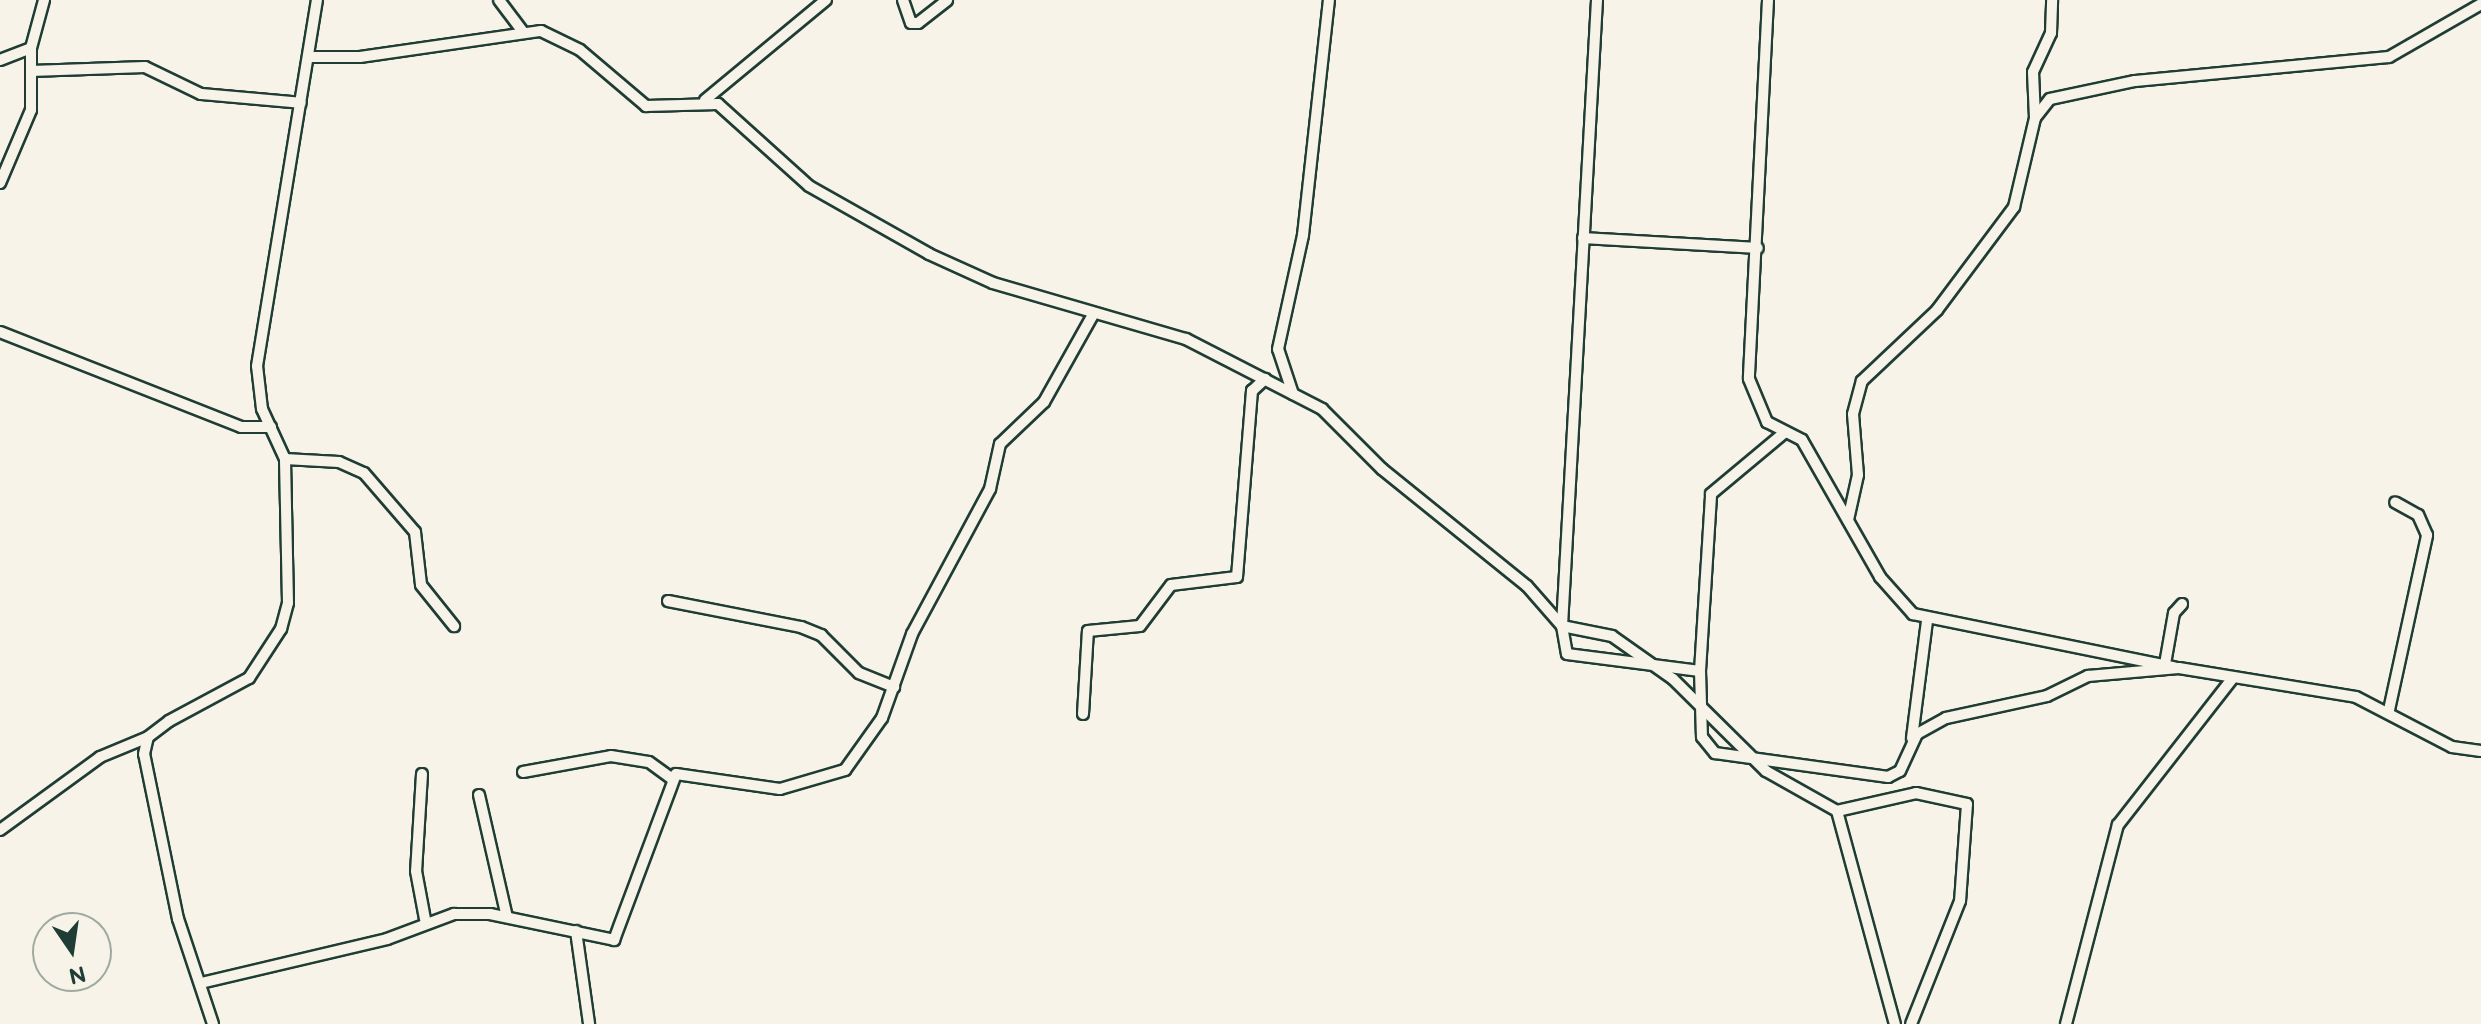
<!DOCTYPE html>
<style>
body{margin:0}
#map{position:relative;width:2481px;height:1024px;overflow:hidden;background:#f7f3e8;font-family:"Balsamiq Sans",sans-serif}
div>[style]{position:absolute}
[style*='--x']{left:calc(var(--x)*1px);top:calc(var(--y)*1px);width:calc(var(--w)*1px);rotate:calc(var(--a)*1deg)}
.roads{filter:drop-shadow(2px 0 #1f3d34) drop-shadow(-2px 0 #1f3d34) drop-shadow(0 2px #1f3d34) drop-shadow(0 -2px #1f3d34)}
.minor>*{height:10px;margin:-5px;padding:0 5px;transform-origin:5px;border-radius:5px;background:#f7f3e8}
span{translate:-50% -50%;white-space:nowrap;text-align:center;line-height:1.15;-webkit-text-stroke:8px #f7f3e8;paint-order:stroke}
.north{position:absolute;left:32px;top:912px;width:80px;height:80px;box-sizing:border-box;background:#f7f3e8;border:2px solid #a1aaa0;border-radius:50%;rotate:167deg;font-size:22px;font-weight:700;line-height:32px;text-align:center;color:#1f3d34}
.north::after{content:'';display:block;margin:auto;width:28px;height:36px;background:#1f3d34;clip-path:polygon(50% 0,100% 100%,50% 72%,0 100%)}
</style>
<div id="map">
<div class="roads">
<div class="minor">
<i style="--x:499;--y:0;--w:40;--a:53"></i>
<i style="--x:903;--y:0;--w:24;--a:71"></i>
<i style="--x:911;--y:23;--w:7;--a:0"></i>
<i style="--x:918;--y:23;--w:37;--a:-38"></i>
<i style="--x:1597;--y:0;--w:627;--a:93.2"></i>
<i style="--x:1562;--y:626;--w:51;--a:11.3"></i>
<i style="--x:1612;--y:636;--w:75;--a:35.2"></i>
<i style="--x:1673;--y:679;--w:131;--a:44.7"></i>
<i style="--x:1766;--y:771;--w:81;--a:29.4"></i>
<i style="--x:1837;--y:811;--w:81;--a:-12.8"></i>
<i style="--x:1916;--y:793;--w:52;--a:12.2"></i>
<i style="--x:1967;--y:804;--w:97;--a:94.1"></i>
<i style="--x:1960;--y:901;--w:132;--a:111.7"></i>
<i style="--x:1768;--y:0;--w:379;--a:92.9"></i>
<i style="--x:1749;--y:379;--w:47;--a:67.3"></i>
<i style="--x:1767;--y:422;--w:39;--a:27"></i>
<i style="--x:1802;--y:440;--w:158;--a:60.3"></i>
<i style="--x:1880;--y:577;--w:50;--a:48.3"></i>
<i style="--x:1913;--y:614;--w:266;--a:11.5"></i>
<i style="--x:309;--y:57;--w:51;--a:0"></i>
<i style="--x:360;--y:57;--w:183;--a:-8.2"></i>
<i style="--x:541;--y:31;--w:43;--a:26"></i>
<i style="--x:580;--y:50;--w:87;--a:40.3"></i>
<i style="--x:646;--y:106;--w:72;--a:-1.6"></i>
<i style="--x:718;--y:104;--w:122;--a:42"></i>
<i style="--x:809;--y:186;--w:138;--a:29.5"></i>
<i style="--x:929;--y:254;--w:70;--a:24.4"></i>
<i style="--x:993;--y:283;--w:201;--a:16.2"></i>
<i style="--x:1186;--y:339;--w:153;--a:27.2"></i>
<i style="--x:1322;--y:409;--w:85;--a:45"></i>
<i style="--x:1382;--y:469;--w:186;--a:38.9"></i>
<i style="--x:1527;--y:586;--w:53;--a:48.8"></i>
<i style="--x:1562;--y:626;--w:28;--a:80"></i>
<i style="--x:1567;--y:654;--w:134;--a:7.3"></i>
<i style="--x:1700;--y:671;--w:66;--a:88.3"></i>
<i style="--x:1702;--y:737;--w:21;--a:51"></i>
<i style="--x:1715;--y:753;--w:175;--a:7.9"></i>
<i style="--x:1888;--y:777;--w:13;--a:-27"></i>
<i style="--x:1900;--y:771;--w:41;--a:-65.3"></i>
<i style="--x:1917;--y:734;--w:33;--a:-29"></i>
<i style="--x:1946;--y:718;--w:103;--a:-12.3"></i>
<i style="--x:2047;--y:696;--w:46;--a:-26"></i>
<i style="--x:2088;--y:676;--w:91;--a:-5"></i>
<i style="--x:2179;--y:668;--w:179;--a:9.3"></i>
<i style="--x:2356;--y:697;--w:108;--a:27.5"></i>
<i style="--x:2452;--y:747;--w:29;--a:8"></i>
<i style="--x:0;--y:60;--w:33;--a:-21"></i>
<i style="--x:31;--y:48;--w:50;--a:-74.8"></i>
<i style="--x:31;--y:71;--w:114;--a:-2"></i>
<i style="--x:145;--y:67;--w:62;--a:25.7"></i>
<i style="--x:201;--y:94;--w:100;--a:5.1"></i>
<i style="--x:705;--y:100;--w:157;--a:-39.6"></i>
<i style="--x:2035;--y:118;--w:24;--a:-52"></i>
<i style="--x:2050;--y:99;--w:87;--a:-12"></i>
<i style="--x:2135;--y:81;--w:255;--a:-5.4"></i>
<i style="--x:2389;--y:57;--w:106;--a:-29.9"></i>
<i style="--x:0;--y:183;--w:79;--a:-67"></i>
<i style="--x:31;--y:110;--w:62;--a:-90"></i>
<i style="--x:1583;--y:238;--w:175;--a:3.3"></i>
<i style="--x:0;--y:332;--w:259;--a:21.5"></i>
<i style="--x:241;--y:427;--w:30;--a:0"></i>
<i style="--x:1293;--y:394;--w:47;--a:-108.4"></i>
<i style="--x:1278;--y:349;--w:117;--a:-77.6"></i>
<i style="--x:1303;--y:235;--w:236;--a:-83.7"></i>
<i style="--x:285;--y:459;--w:54;--a:3.2"></i>
<i style="--x:339;--y:462;--w:27;--a:24"></i>
<i style="--x:364;--y:473;--w:78;--a:49.2"></i>
<i style="--x:415;--y:532;--w:53;--a:83.5"></i>
<i style="--x:421;--y:585;--w:53;--a:51.2"></i>
<i style="--x:1848;--y:520;--w:46;--a:-77.5"></i>
<i style="--x:1858;--y:475;--w:61;--a:-94.7"></i>
<i style="--x:1853;--y:414;--w:34;--a:-75"></i>
<i style="--x:1862;--y:381;--w:103;--a:-43.4"></i>
<i style="--x:1937;--y:310;--w:129;--a:-53.2"></i>
<i style="--x:2014;--y:207;--w:91;--a:-76.7"></i>
<i style="--x:2035;--y:118;--w:46;--a:-92.5"></i>
<i style="--x:2033;--y:72;--w:43;--a:-65.2"></i>
<i style="--x:2051;--y:33;--w:33;--a:-88"></i>
<i style="--x:668;--y:601;--w:136;--a:11.1"></i>
<i style="--x:801;--y:627;--w:22;--a:22"></i>
<i style="--x:821;--y:635;--w:54;--a:45"></i>
<i style="--x:859;--y:673;--w:38;--a:22"></i>
<i style="--x:2165;--y:664;--w:52;--a:-80"></i>
<i style="--x:2174;--y:613;--w:12;--a:-48"></i>
<i style="--x:1700;--y:671;--w:177;--a:-86.4"></i>
<i style="--x:1711;--y:494;--w:95;--a:-39.9"></i>
<i style="--x:2389;--y:710;--w:179;--a:-77.7"></i>
<i style="--x:2427;--y:535;--w:22;--a:-114"></i>
<i style="--x:2418;--y:515;--w:26;--a:-151"></i>
<i style="--x:1083;--y:714;--w:83;--a:-86.6"></i>
<i style="--x:1088;--y:631;--w:52;--a:-5.5"></i>
<i style="--x:1140;--y:626;--w:51;--a:-52.9"></i>
<i style="--x:1171;--y:585;--w:66;--a:-6.9"></i>
<i style="--x:1237;--y:577;--w:187;--a:-85.4"></i>
<i style="--x:1252;--y:391;--w:18;--a:-43"></i>
<i style="--x:1912;--y:738;--w:118;--a:-82.7"></i>
<i style="--x:523;--y:772;--w:89;--a:-10.3"></i>
<i style="--x:611;--y:756;--w:38;--a:9"></i>
<i style="--x:649;--y:762;--w:27;--a:36"></i>
<i style="--x:422;--y:774;--w:97;--a:93.5"></i>
<i style="--x:416;--y:871;--w:49;--a:79.4"></i>
<i style="--x:479;--y:795;--w:125;--a:77.1"></i>
<i style="--x:1837;--y:811;--w:221;--a:74.8"></i>
<i style="--x:0;--y:830;--w:124;--a:-36.1"></i>
<i style="--x:100;--y:757;--w:52;--a:-22.6"></i>
<i style="--x:576;--y:931;--w:94;--a:82"></i>
<i style="--x:201;--y:983;--w:191;--a:-13.3"></i>
<i style="--x:387;--y:939;--w:72;--a:-20.5"></i>
<i style="--x:454;--y:914;--w:36;--a:0"></i>
<i style="--x:490;--y:914;--w:127;--a:11.8"></i>
<i style="--x:614;--y:940;--w:177;--a:-69.5"></i>
<i style="--x:676;--y:774;--w:105;--a:8.2"></i>
<i style="--x:780;--y:789;--w:68;--a:-16.3"></i>
<i style="--x:845;--y:770;--w:64;--a:-54.6"></i>
<i style="--x:882;--y:718;--w:89;--a:-70.3"></i>
<i style="--x:912;--y:634;--w:165;--a:-61.7"></i>
<i style="--x:990;--y:489;--w:46;--a:-77.5"></i>
<i style="--x:1000;--y:444;--w:61;--a:-43.7"></i>
<i style="--x:1044;--y:402;--w:102;--a:-60.7"></i>
<i style="--x:213;--y:1024;--w:111;--a:-108.4"></i>
<i style="--x:178;--y:919;--w:168;--a:-101.6"></i>
<i style="--x:144;--y:754;--w:17;--a:-77"></i>
<i style="--x:148;--y:737;--w:26;--a:-37"></i>
<i style="--x:169;--y:721;--w:91;--a:-28.3"></i>
<i style="--x:249;--y:678;--w:59;--a:-56.9"></i>
<i style="--x:281;--y:629;--w:27;--a:-75"></i>
<i style="--x:288;--y:603;--w:144;--a:-91.2"></i>
<i style="--x:285;--y:459;--w:55;--a:-114.7"></i>
<i style="--x:262;--y:409;--w:43;--a:-96.6"></i>
<i style="--x:257;--y:366;--w:371;--a:-80.7"></i>
<i style="--x:2066;--y:1024;--w:206;--a:-75.4"></i>
<i style="--x:2118;--y:825;--w:187;--a:-52"></i>
</div>
</div>
<div class="north">N</div>
</div>
